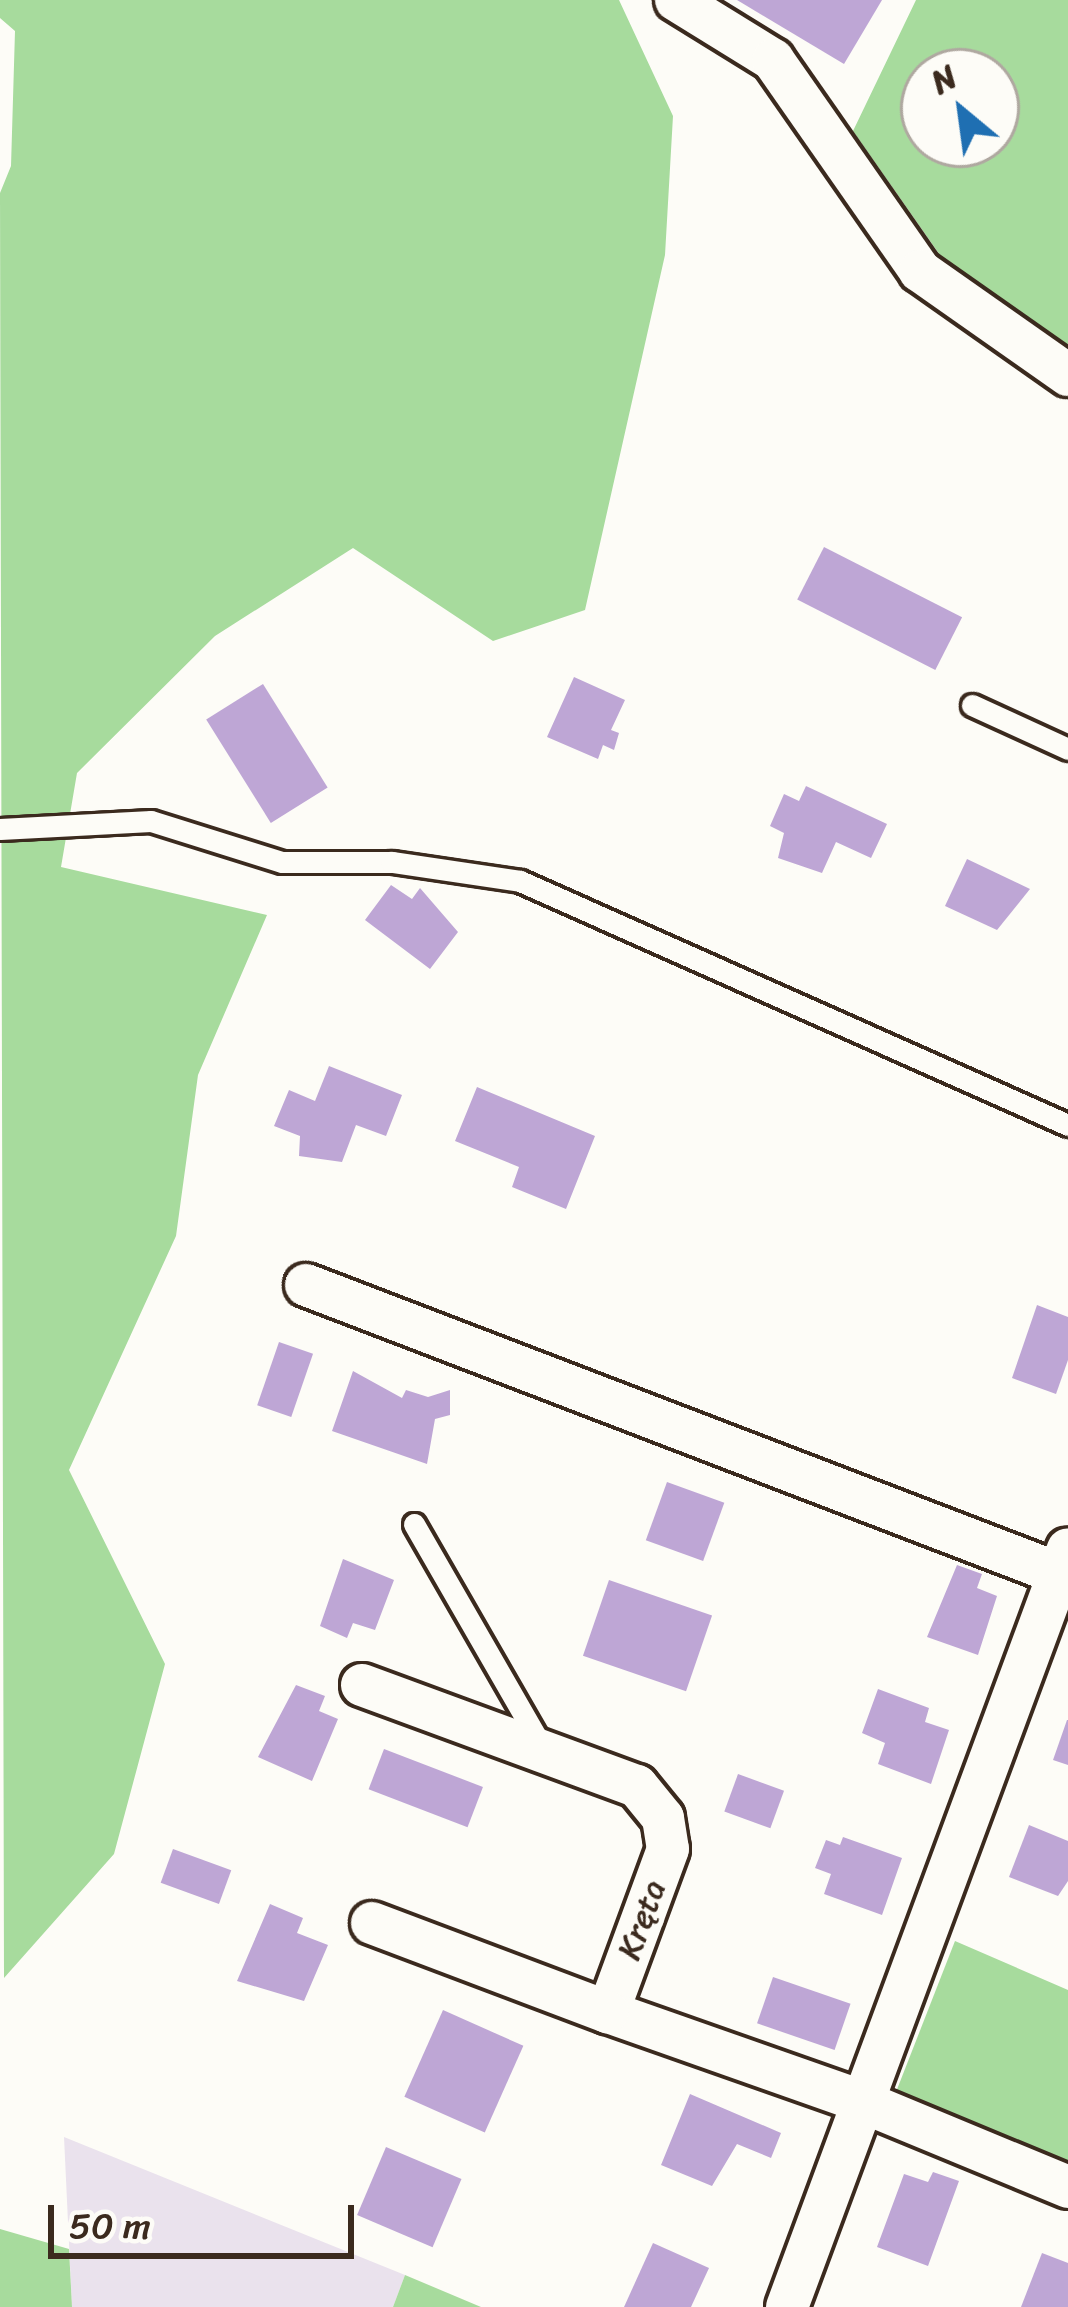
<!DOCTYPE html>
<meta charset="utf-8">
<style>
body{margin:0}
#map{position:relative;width:1068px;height:2307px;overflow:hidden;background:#fdfcf7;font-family:Sriracha,sans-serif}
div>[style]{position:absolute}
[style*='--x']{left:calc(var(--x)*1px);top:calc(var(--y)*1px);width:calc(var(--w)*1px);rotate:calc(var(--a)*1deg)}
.built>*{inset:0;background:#eae2ed}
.green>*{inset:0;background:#a7db9d}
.building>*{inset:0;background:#bea6d5;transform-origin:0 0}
.roads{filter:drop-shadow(3px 0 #3b2a1e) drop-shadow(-3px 0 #3b2a1e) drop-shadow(0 3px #3b2a1e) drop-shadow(0 -3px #3b2a1e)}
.service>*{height:21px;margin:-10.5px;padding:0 10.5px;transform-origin:10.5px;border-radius:10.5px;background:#fdfcf7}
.minor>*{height:42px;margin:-21px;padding:0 21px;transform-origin:21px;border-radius:21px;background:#fdfcf7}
span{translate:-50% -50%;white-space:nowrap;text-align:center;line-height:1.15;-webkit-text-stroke:10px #fdfcf7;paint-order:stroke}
.street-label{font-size:33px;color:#3b2a1e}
.north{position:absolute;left:900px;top:48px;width:120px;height:120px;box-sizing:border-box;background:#fdfcf7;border:3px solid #afa8a0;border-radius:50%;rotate:331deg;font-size:33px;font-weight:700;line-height:48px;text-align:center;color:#3b2a1e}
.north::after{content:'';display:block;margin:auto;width:42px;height:54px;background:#1f6fb2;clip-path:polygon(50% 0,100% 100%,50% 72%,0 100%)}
.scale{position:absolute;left:48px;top:2205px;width:306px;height:54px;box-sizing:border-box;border:6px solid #3b2a1e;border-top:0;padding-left:15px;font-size:36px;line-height:42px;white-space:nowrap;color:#3b2a1e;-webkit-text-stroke:9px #fdfcf7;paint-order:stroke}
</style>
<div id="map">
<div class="built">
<i style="clip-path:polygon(64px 2137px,405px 2275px,393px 2307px,72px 2307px)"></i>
</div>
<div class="green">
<i style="clip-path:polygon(0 0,619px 0,673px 116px,665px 255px,585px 610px,493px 641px,353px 548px,215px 636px,77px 773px,61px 867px,267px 915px,198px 1075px,176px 1236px,69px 1470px,165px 1664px,114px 1854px,4px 1978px,0 193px,11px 166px,15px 31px,0 18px)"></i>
<i style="clip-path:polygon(evenodd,916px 0,1068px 0,1068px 349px,942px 258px,853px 131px,916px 0,924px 72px,996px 72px,996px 144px,924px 144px,924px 72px)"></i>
<i style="clip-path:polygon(955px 1941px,1068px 1990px,1068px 2164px,896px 2092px)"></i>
<i style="clip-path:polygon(0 2229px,69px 2249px,72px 2307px,0 2307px)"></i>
<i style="clip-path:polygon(405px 2275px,481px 2307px,393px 2307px)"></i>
</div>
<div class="building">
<i style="clip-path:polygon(737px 0,882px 0,844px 64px)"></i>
<i style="left:824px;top:547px;width:155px;height:59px;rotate:27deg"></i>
<i style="clip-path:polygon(574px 677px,625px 700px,611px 730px,619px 733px,614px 750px,603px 745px,598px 759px,547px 737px)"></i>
<i style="left:263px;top:684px;width:122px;height:67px;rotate:58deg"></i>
<i style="clip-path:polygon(806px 786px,887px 824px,871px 858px,836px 842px,822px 873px,778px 858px,784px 833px,770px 826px,784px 794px,799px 801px)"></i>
<i style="clip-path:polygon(967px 859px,1030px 889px,997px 930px,945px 906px)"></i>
<i style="clip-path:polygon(391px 885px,412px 899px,420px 888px,458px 932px,430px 969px,365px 920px)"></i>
<i style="clip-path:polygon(329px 1066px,402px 1095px,386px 1136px,356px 1125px,342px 1162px,299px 1156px,300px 1136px,274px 1126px,289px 1090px,315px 1101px)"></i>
<i style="clip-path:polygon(477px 1087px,595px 1136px,566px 1209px,512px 1187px,519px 1167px,455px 1141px)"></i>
<i style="clip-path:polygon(1037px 1305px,1068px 1317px,1068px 1360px,1056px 1394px,1012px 1378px)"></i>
<i style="left:279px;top:1342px;width:36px;height:67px;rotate:19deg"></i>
<i style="clip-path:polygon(353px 1371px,402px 1398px,406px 1390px,428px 1397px,450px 1390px,450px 1415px,435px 1419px,427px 1464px,332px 1431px)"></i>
<i style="left:667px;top:1482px;width:61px;height:62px;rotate:20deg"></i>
<i style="clip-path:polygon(343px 1559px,394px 1580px,375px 1630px,353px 1623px,347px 1638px,320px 1626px)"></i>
<i style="clip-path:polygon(957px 1565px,982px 1574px,977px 1588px,997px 1596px,978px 1655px,927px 1637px)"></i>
<i style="left:609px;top:1580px;width:109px;height:80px;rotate:19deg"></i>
<i style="clip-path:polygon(296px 1685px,325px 1696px,319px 1711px,338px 1719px,312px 1781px,258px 1757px)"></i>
<i style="clip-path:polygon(878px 1689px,929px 1708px,925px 1722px,949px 1730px,931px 1784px,878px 1764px,885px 1743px,862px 1733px)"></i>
<i style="clip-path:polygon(1067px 1720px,1068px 1720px,1068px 1765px,1053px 1760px)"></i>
<i style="left:384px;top:1749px;width:106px;height:43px;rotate:21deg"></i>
<i style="left:738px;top:1774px;width:49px;height:40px;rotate:20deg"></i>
<i style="clip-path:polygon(1029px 1825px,1068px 1841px,1068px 1881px,1058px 1896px,1009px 1877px)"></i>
<i style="clip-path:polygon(843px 1837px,902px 1858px,882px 1915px,824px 1894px,831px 1874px,815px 1868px,826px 1840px,840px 1845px)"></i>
<i style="left:173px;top:1849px;width:62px;height:36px;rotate:20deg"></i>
<i style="clip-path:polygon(270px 1904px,303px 1918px,297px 1933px,328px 1945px,304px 2001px,237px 1981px)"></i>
<i style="left:773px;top:1977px;width:82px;height:49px;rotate:19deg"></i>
<i style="left:443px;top:2010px;width:88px;height:95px;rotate:24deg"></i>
<i style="clip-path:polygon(690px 2094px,781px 2133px,771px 2158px,737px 2144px,712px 2186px,661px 2165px)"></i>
<i style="left:386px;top:2147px;width:82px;height:74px;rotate:23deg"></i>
<i style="clip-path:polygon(933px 2172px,959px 2181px,928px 2266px,877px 2247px,904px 2174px,928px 2182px)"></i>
<i style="clip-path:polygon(653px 2243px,709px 2268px,691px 2307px,624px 2307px)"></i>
<i style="clip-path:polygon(1042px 2253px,1068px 2263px,1068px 2307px,1021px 2307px)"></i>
</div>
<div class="roads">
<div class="service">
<i style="--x:972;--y:705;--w:106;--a:24.6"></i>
<i style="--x:0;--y:829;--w:151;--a:-3"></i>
<i style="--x:151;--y:821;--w:137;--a:17.4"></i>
<i style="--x:282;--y:862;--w:110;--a:0"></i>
<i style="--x:392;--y:862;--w:129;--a:8.4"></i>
<i style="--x:520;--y:881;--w:600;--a:24"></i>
<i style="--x:414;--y:1524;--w:258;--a:60.1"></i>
</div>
<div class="minor">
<i style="--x:676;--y:0;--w:114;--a:31.7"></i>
<i style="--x:773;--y:60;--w:257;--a:55.1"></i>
<i style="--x:920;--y:271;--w:181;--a:35.1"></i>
<i style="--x:306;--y:1285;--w:804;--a:20.98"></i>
<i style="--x:362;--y:1685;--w:293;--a:20.2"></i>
<i style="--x:637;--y:1786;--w:41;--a:50.9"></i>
<i style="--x:663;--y:1818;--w:31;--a:81"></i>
<i style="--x:668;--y:1849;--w:174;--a:110.2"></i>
<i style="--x:608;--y:2012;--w:270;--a:19.4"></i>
<i style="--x:863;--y:2102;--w:222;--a:22.5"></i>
<i style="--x:372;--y:1923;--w:252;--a:20.7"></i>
<i style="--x:787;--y:2307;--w:808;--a:-69.66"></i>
</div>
</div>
<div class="street-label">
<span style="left:642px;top:1920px;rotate:-70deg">Kręta</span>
</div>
<div class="north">N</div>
<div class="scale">50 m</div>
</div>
